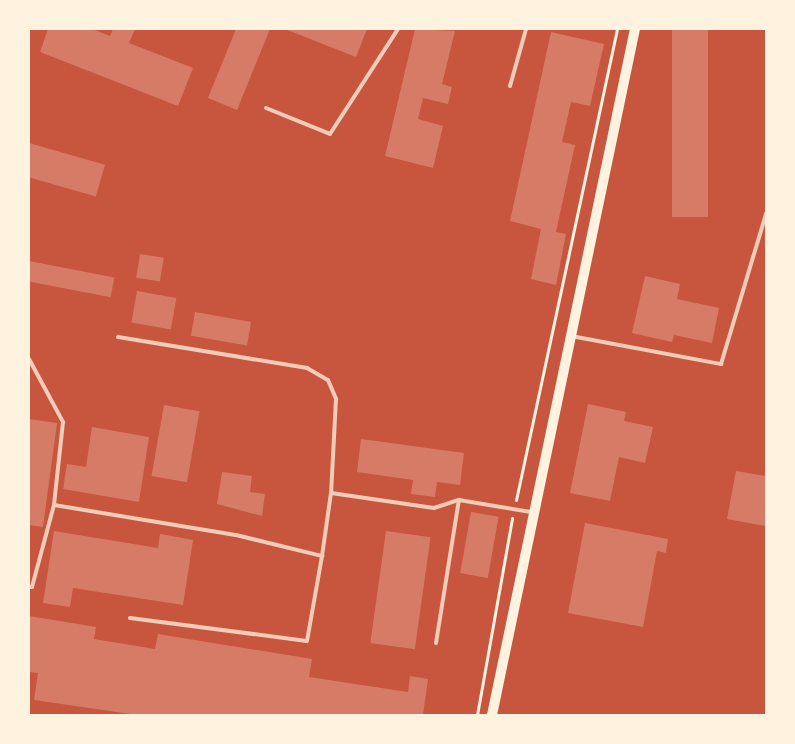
<!DOCTYPE html>
<style>
body{margin:0}
#map{position:relative;width:795px;height:744px;overflow:hidden;background:#c8553d;font-family:Montserrat,sans-serif}
div>[style]{position:absolute}
[style*='--x']{left:calc(var(--x)*1px);top:calc(var(--y)*1px);width:calc(var(--w)*1px);rotate:calc(var(--a)*1deg)}
.building>*{inset:0;background:#d67c66;transform-origin:0 0}
.path>*{height:3px;margin:-1.5px;padding:0 1.5px;transform-origin:1.5px;border-radius:1.5px;background:#fff3e0}
.service>*{height:4px;margin:-2px;padding:0 2px;transform-origin:2px;border-radius:2px;background:#f1ccb7}
.secondary>*{height:10px;margin:-5px;padding:0 5px;transform-origin:5px;border-radius:5px;background:#fff3e0}
span{translate:-50% -50%;white-space:nowrap;text-align:center;line-height:1.15;-webkit-text-stroke:4.5px #fff3e0;paint-order:stroke}
.frame{position:absolute;inset:0;border:30px solid #fff3e0;pointer-events:none}
</style>
<div id="map">
<div class="building">
<i style="clip-path:polygon(48px 29px,92px 29px,110px 36px,113px 29px,135px 29px,129px 43px,193px 68px,178px 106px,40px 52px)"></i>
<i style="clip-path:polygon(236px 29px,270px 29px,237px 110px,208px 98px)"></i>
<i style="clip-path:polygon(285px 29px,367px 29px,356px 57px)"></i>
<i style="clip-path:polygon(415px 29px,455px 31px,442px 84px,452px 87px,448px 104px,423px 98px,418px 119px,443px 126px,433px 168px,385px 156px)"></i>
<i style="left:672px;top:29px;width:36px;height:188px"></i>
<i style="clip-path:polygon(551px 32px,604px 44px,590px 106px,571px 102px,562px 142px,575px 145px,556px 232px,566px 234px,556px 285px,531px 279px,541px 229px,510px 221px)"></i>
<i style="left:29px;top:143px;width:79px;height:33px;rotate:16deg"></i>
<i style="left:140px;top:254px;width:24px;height:24px;rotate:9deg"></i>
<i style="left:29px;top:261px;width:87px;height:20px;rotate:11deg"></i>
<i style="clip-path:polygon(645px 276px,680px 284px,677px 299px,719px 308px,712px 343px,674px 335px,672px 342px,632px 333px)"></i>
<i style="left:137px;top:291px;width:40px;height:32px;rotate:10deg"></i>
<i style="left:195px;top:312px;width:57px;height:24px;rotate:10deg"></i>
<i style="clip-path:polygon(588px 404px,626px 412px,624px 421px,653px 427px,645px 463px,619px 457px,610px 501px,570px 493px)"></i>
<i style="left:164px;top:405px;width:36px;height:72px;rotate:10deg"></i>
<i style="clip-path:polygon(29px 419px,57px 423px,43px 527px,29px 525px)"></i>
<i style="clip-path:polygon(92px 427px,149px 437px,139px 502px,63px 489px,67px 464px,86px 467px)"></i>
<i style="clip-path:polygon(361px 439px,464px 453px,460px 485px,437px 482px,435px 497px,411px 494px,413px 480px,357px 472px)"></i>
<i style="clip-path:polygon(736px 471px,766px 476px,766px 526px,727px 519px)"></i>
<i style="clip-path:polygon(222px 472px,252px 476px,250px 492px,265px 494px,262px 516px,217px 504px)"></i>
<i style="left:471px;top:512px;width:28px;height:62px;rotate:10deg"></i>
<i style="clip-path:polygon(585px 523px,668px 539px,666px 553px,657px 551px,643px 627px,568px 613px)"></i>
<i style="clip-path:polygon(54px 531px,158px 548px,160px 534px,193px 540px,183px 605px,73px 588px,70px 607px,43px 603px)"></i>
<i style="left:386px;top:531px;width:45px;height:113px;rotate:8deg"></i>
<i style="clip-path:polygon(29px 616px,96px 627px,94px 639px,155px 649px,158px 634px,312px 659px,309px 677px,408px 692px,410px 676px,428px 679px,423px 715px,137px 715px,34px 700px,38px 673px,29px 672px)"></i>
</div>
<div class="path">
<i style="--x:516;--y:500;--w:482;--a:-77.9"></i>
<i style="--x:477;--y:715;--w:200;--a:-79.9"></i>
</div>
<div class="service">
<i style="--x:510;--y:86;--w:59;--a:-74.3"></i>
<i style="--x:266;--y:108;--w:69;--a:22.1"></i>
<i style="--x:330;--y:134;--w:125;--a:-57.1"></i>
<i style="--x:571;--y:336;--w:153;--a:10.6"></i>
<i style="--x:721;--y:364;--w:157;--a:-73.3"></i>
<i style="--x:118;--y:337;--w:192;--a:9.3"></i>
<i style="--x:307;--y:368;--w:24;--a:30"></i>
<i style="--x:328;--y:380;--w:21;--a:67"></i>
<i style="--x:336;--y:399;--w:94;--a:93"></i>
<i style="--x:29;--y:359;--w:72;--a:61.6"></i>
<i style="--x:63;--y:422;--w:83;--a:96.2"></i>
<i style="--x:29;--y:587;--w:3;--a:0"></i>
<i style="--x:32;--y:587;--w:85;--a:-75"></i>
<i style="--x:54;--y:505;--w:184;--a:9.4"></i>
<i style="--x:236;--y:535;--w:89;--a:13.7"></i>
<i style="--x:322;--y:556;--w:64;--a:-81.9"></i>
<i style="--x:331;--y:493;--w:104;--a:8.3"></i>
<i style="--x:434;--y:508;--w:26;--a:-18"></i>
<i style="--x:459;--y:500;--w:73;--a:9.5"></i>
<i style="--x:130;--y:618;--w:178;--a:7.4"></i>
<i style="--x:307;--y:641;--w:86;--a:-80"></i>
<i style="--x:436;--y:643;--w:145;--a:-80.9"></i>
</div>
<div class="secondary">
<i style="--x:492;--y:715;--w:701;--a:-78.23"></i>
</div>
<div class="frame"></div>
</div>
